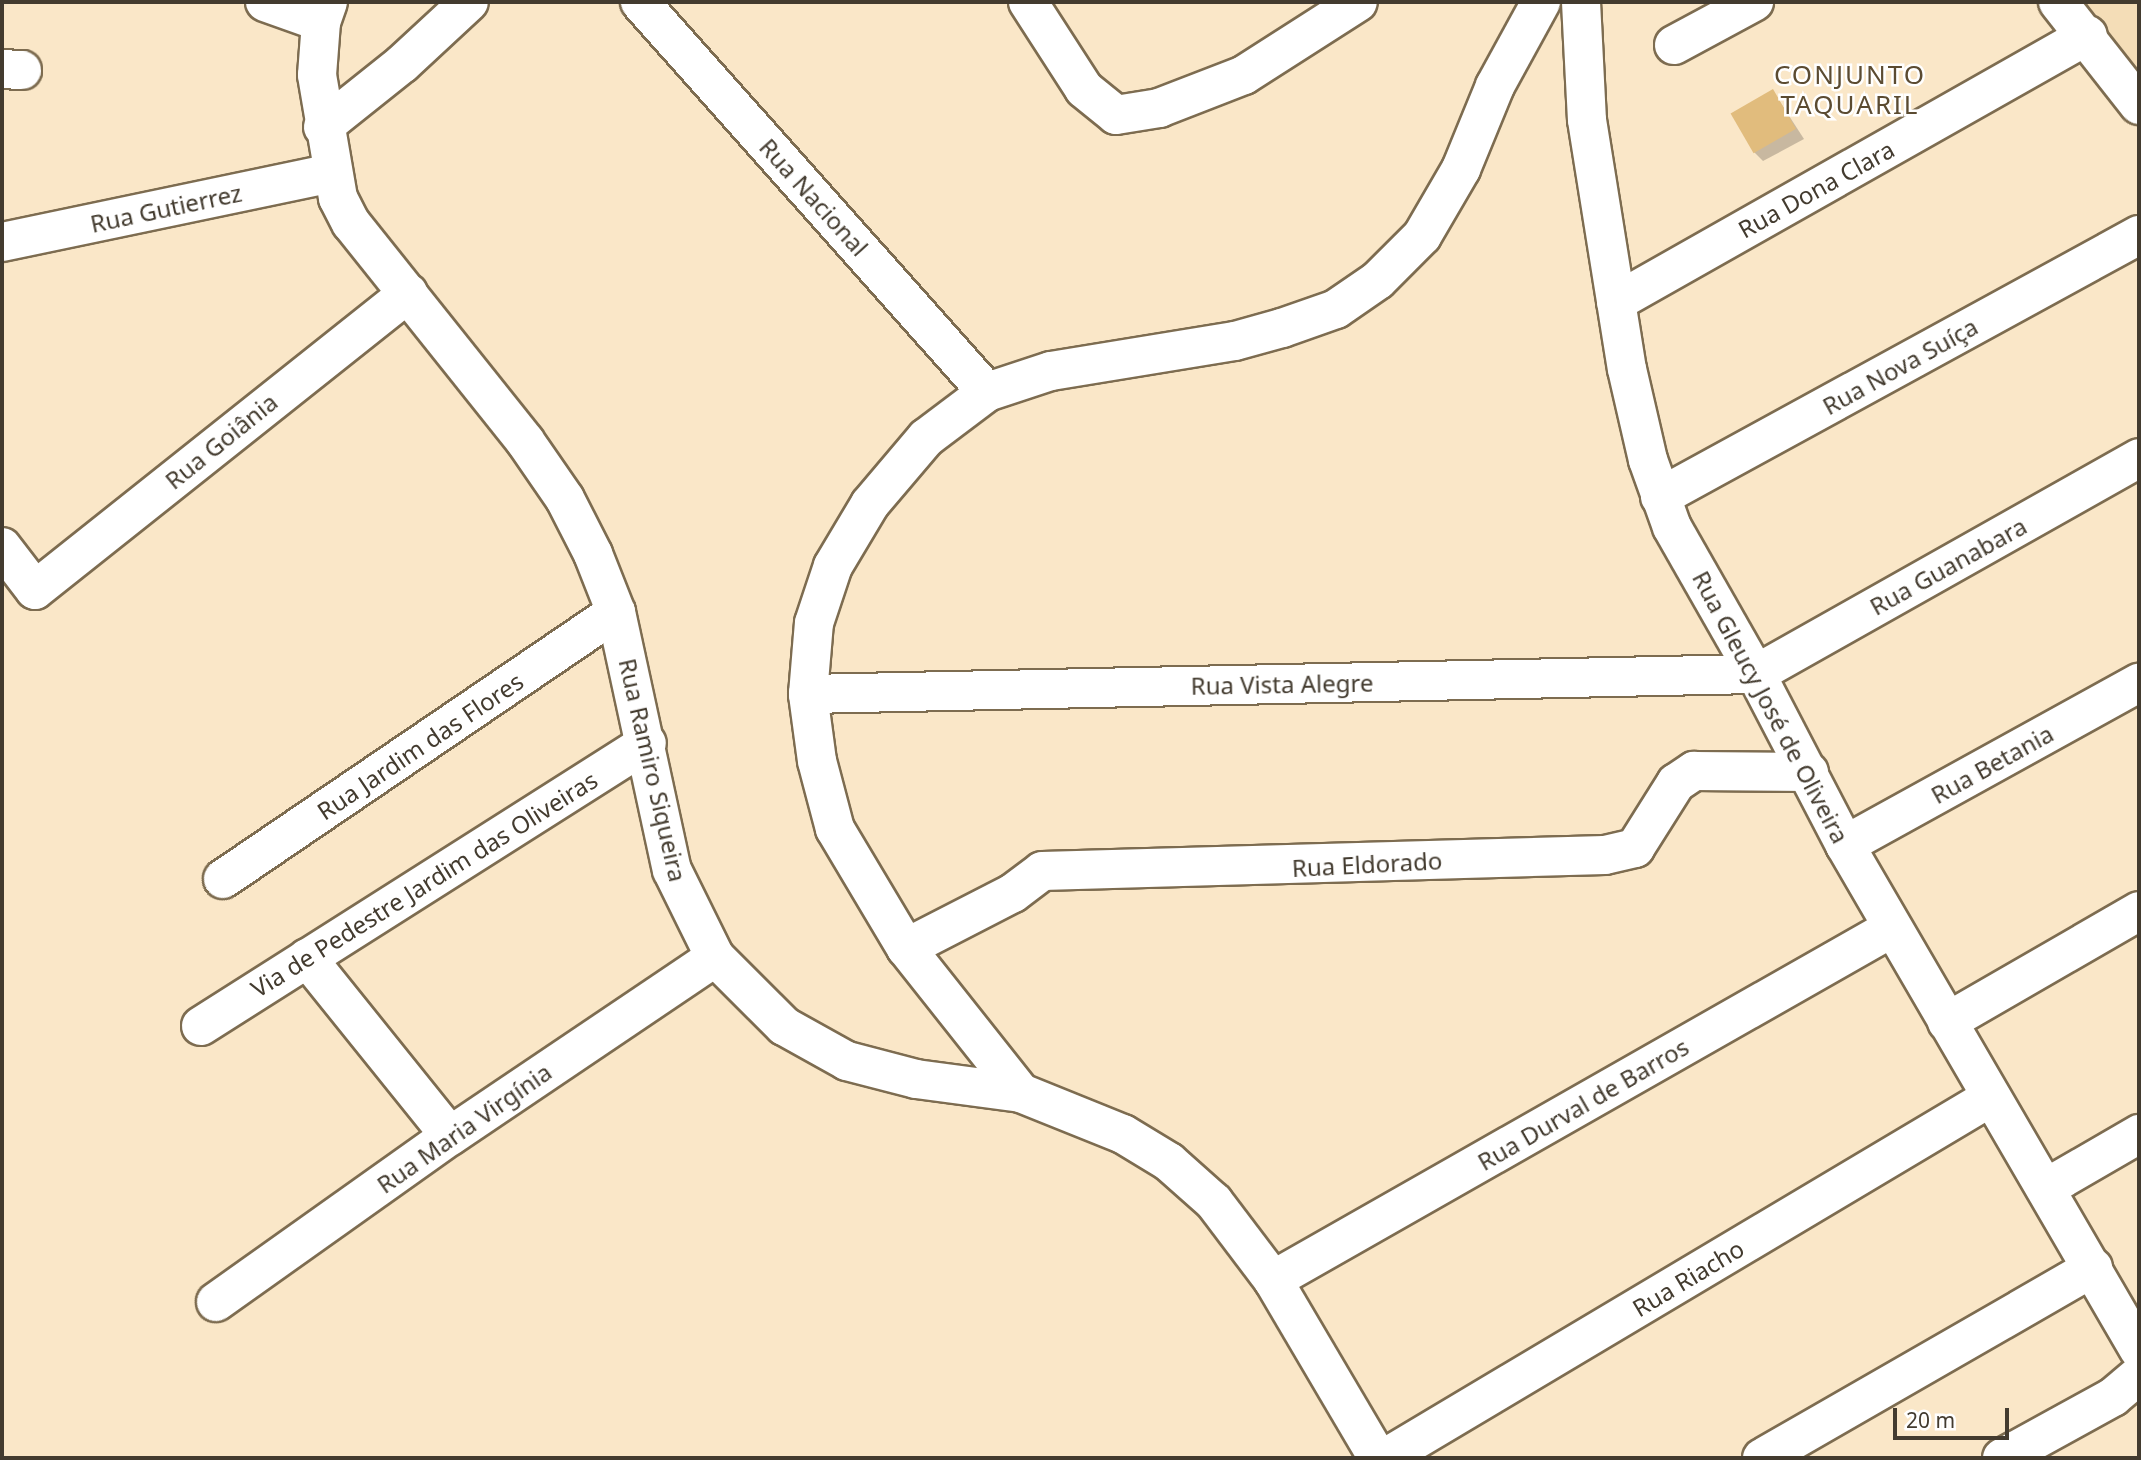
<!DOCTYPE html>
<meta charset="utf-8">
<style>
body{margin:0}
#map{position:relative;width:2141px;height:1460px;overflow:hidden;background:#fae7c8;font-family:"Noto Sans",sans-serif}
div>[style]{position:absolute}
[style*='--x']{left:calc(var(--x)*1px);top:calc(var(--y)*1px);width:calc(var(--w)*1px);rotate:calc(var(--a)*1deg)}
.built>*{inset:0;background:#f4ddb7}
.shadow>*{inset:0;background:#0003}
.building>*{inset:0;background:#e1bc7d;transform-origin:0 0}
.roads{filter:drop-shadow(2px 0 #7d6c50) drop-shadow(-2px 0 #7d6c50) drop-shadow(0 2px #7d6c50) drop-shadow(0 -2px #7d6c50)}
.minor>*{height:38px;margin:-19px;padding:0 19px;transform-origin:19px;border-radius:19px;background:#fff}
span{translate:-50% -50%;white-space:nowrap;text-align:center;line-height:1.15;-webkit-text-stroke:5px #fff;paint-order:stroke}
.street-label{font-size:24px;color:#433b2f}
.neighbourhood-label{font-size:26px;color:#5b4b31;letter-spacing:2px}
.frame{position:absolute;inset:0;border:4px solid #433b2f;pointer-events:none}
.scale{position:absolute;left:1893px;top:1408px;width:116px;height:32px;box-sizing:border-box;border:4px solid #433b2f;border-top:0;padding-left:9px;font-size:21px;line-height:24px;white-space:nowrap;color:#433b2f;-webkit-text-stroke:5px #fff;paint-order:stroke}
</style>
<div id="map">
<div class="built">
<i style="clip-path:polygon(2070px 2px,2139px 2px,2139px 87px)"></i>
</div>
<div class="shadow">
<i style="clip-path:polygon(1773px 91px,1804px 139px,1763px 161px,1754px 152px)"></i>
</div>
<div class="building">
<i style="left:1773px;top:89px;width:46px;height:49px;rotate:60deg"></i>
</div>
<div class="roads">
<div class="minor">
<i style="--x:265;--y:2;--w:59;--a:19.7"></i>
<i style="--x:328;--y:2;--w:21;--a:109"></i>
<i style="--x:321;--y:22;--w:53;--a:94.3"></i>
<i style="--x:317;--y:75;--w:125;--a:80.3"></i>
<i style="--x:338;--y:198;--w:28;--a:63"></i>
<i style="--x:351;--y:223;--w:279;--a:51.4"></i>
<i style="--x:525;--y:441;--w:70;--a:55.4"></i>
<i style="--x:565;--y:499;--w:62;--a:63"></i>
<i style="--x:593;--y:554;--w:62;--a:68.4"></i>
<i style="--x:616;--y:612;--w:264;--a:77.8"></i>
<i style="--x:672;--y:870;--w:97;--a:63.7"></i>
<i style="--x:715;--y:957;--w:98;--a:45"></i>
<i style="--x:784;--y:1026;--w:72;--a:29.1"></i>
<i style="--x:847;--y:1061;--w:71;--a:14.6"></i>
<i style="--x:916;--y:1079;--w:106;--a:7.6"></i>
<i style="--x:1021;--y:1093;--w:110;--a:21.9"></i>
<i style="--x:1123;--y:1134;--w:54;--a:31.3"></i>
<i style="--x:1169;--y:1162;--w:60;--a:41.6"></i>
<i style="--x:1214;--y:1202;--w:98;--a:52.9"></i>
<i style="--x:1273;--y:1280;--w:207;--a:59.5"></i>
<i style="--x:640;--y:2;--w:522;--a:48.34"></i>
<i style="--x:1028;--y:2;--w:103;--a:57.2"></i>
<i style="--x:1084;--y:89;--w:41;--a:39.1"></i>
<i style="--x:1116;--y:115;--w:44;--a:-9.2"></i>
<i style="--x:1159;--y:108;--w:91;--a:-21.2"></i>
<i style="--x:1244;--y:75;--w:135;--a:-32.6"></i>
<i style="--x:1581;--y:2;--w:118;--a:87.1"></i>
<i style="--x:1587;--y:120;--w:252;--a:80.9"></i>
<i style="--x:1627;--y:369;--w:93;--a:77"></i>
<i style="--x:1648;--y:460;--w:71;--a:70.3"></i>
<i style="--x:1672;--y:527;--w:169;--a:60.3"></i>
<i style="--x:1756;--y:674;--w:193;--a:62.5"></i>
<i style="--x:1845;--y:845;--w:584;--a:59.79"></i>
<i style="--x:2058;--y:2;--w:131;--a:51.8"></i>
<i style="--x:1674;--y:45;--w:91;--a:-28.3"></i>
<i style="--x:2;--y:69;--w:20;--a:3"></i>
<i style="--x:323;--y:127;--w:101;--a:-38.6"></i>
<i style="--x:402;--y:64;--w:91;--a:-42.8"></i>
<i style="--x:2;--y:242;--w:336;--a:-11.8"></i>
<i style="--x:1616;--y:302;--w:542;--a:-29.5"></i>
<i style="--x:1660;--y:497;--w:546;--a:-28.68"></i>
<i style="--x:2;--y:547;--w:54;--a:52.5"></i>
<i style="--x:35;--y:590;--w:477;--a:-38.5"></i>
<i style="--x:808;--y:694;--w:948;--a:-1.21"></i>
<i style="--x:1756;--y:674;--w:440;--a:-29.4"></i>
<i style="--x:1845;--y:845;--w:336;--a:-28.9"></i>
<i style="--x:223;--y:879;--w:475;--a:-34.2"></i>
<i style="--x:906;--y:948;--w:120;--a:-27.2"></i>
<i style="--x:1013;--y:893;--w:36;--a:-37"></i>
<i style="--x:1042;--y:871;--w:563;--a:-1.63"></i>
<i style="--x:1605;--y:855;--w:31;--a:-13"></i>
<i style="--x:1635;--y:848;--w:77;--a:-57.8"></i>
<i style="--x:1676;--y:783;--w:22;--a:-34"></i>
<i style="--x:1694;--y:771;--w:115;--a:0.5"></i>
<i style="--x:307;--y:958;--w:228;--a:51.2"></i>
<i style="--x:1947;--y:1022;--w:222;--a:-30"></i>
<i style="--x:201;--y:1026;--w:528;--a:-32.4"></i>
<i style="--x:1021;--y:1093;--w:185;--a:-128.4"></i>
<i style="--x:906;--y:948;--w:139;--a:-120.8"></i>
<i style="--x:835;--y:829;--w:70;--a:-104.8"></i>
<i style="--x:817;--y:761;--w:68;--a:-97.7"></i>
<i style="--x:808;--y:694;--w:71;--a:-85.2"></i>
<i style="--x:814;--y:623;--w:60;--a:-71.6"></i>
<i style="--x:833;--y:566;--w:72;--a:-59.2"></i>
<i style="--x:870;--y:504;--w:87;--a:-49.7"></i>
<i style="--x:926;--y:438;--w:76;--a:-37"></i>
<i style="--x:987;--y:392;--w:67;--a:-18.2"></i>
<i style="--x:1051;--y:371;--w:186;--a:-9.3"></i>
<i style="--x:1235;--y:341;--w:49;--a:-15.5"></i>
<i style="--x:1282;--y:328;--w:57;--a:-19.4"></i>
<i style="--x:1336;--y:309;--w:51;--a:-34.6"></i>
<i style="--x:1378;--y:280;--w:62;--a:-45"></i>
<i style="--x:1422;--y:236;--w:78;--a:-59.8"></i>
<i style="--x:1461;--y:169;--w:90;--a:-67.7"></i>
<i style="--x:1495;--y:86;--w:96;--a:-61.3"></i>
<i style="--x:2046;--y:1188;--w:108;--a:-30.1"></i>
<i style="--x:1273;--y:1280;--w:712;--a:-29.63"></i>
<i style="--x:216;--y:1302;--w:287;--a:-35.4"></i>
<i style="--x:450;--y:1136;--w:320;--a:-34"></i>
<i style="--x:1385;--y:1458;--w:705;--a:-30.78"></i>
<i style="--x:1762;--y:1458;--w:382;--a:-29.9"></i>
<i style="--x:2002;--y:1458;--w:127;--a:-28.8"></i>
<i style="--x:2113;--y:1397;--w:34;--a:-40"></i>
</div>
</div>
<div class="street-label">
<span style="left:1816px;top:189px;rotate:-29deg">Rua Dona Clara</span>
<span style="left:814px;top:197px;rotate:48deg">Rua Nacional</span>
<span style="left:166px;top:208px;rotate:-12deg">Rua Gutierrez</span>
<span style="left:1900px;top:366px;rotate:-29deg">Rua Nova Suíça</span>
<span style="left:221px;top:441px;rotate:-39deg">Rua Goiânia</span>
<span style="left:1948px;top:566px;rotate:-29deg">Rua Guanabara</span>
<span style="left:1282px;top:684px;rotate:-1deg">Rua Vista Alegre</span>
<span style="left:1771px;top:707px;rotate:62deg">Rua Gleucy José de Oliveira</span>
<span style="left:420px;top:746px;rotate:-34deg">Rua Jardim das Flores</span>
<span style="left:1992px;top:764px;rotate:-29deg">Rua Betania</span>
<span style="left:653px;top:770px;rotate:77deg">Rua Ramiro Siqueira</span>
<span style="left:1367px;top:864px;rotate:-3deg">Rua Eldorado</span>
<span style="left:424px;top:884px;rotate:-32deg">Via de Pedestre Jardim das Oliveiras</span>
<span style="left:1583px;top:1104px;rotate:-30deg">Rua Durval de Barros</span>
<span style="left:464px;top:1128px;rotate:-35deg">Rua Maria Virgínia</span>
<span style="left:1688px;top:1278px;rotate:-31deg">Rua Riacho</span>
</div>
<div class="neighbourhood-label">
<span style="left:1850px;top:90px">CONJUNTO<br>TAQUARIL</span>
</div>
<div class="frame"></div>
<div class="scale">20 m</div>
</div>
